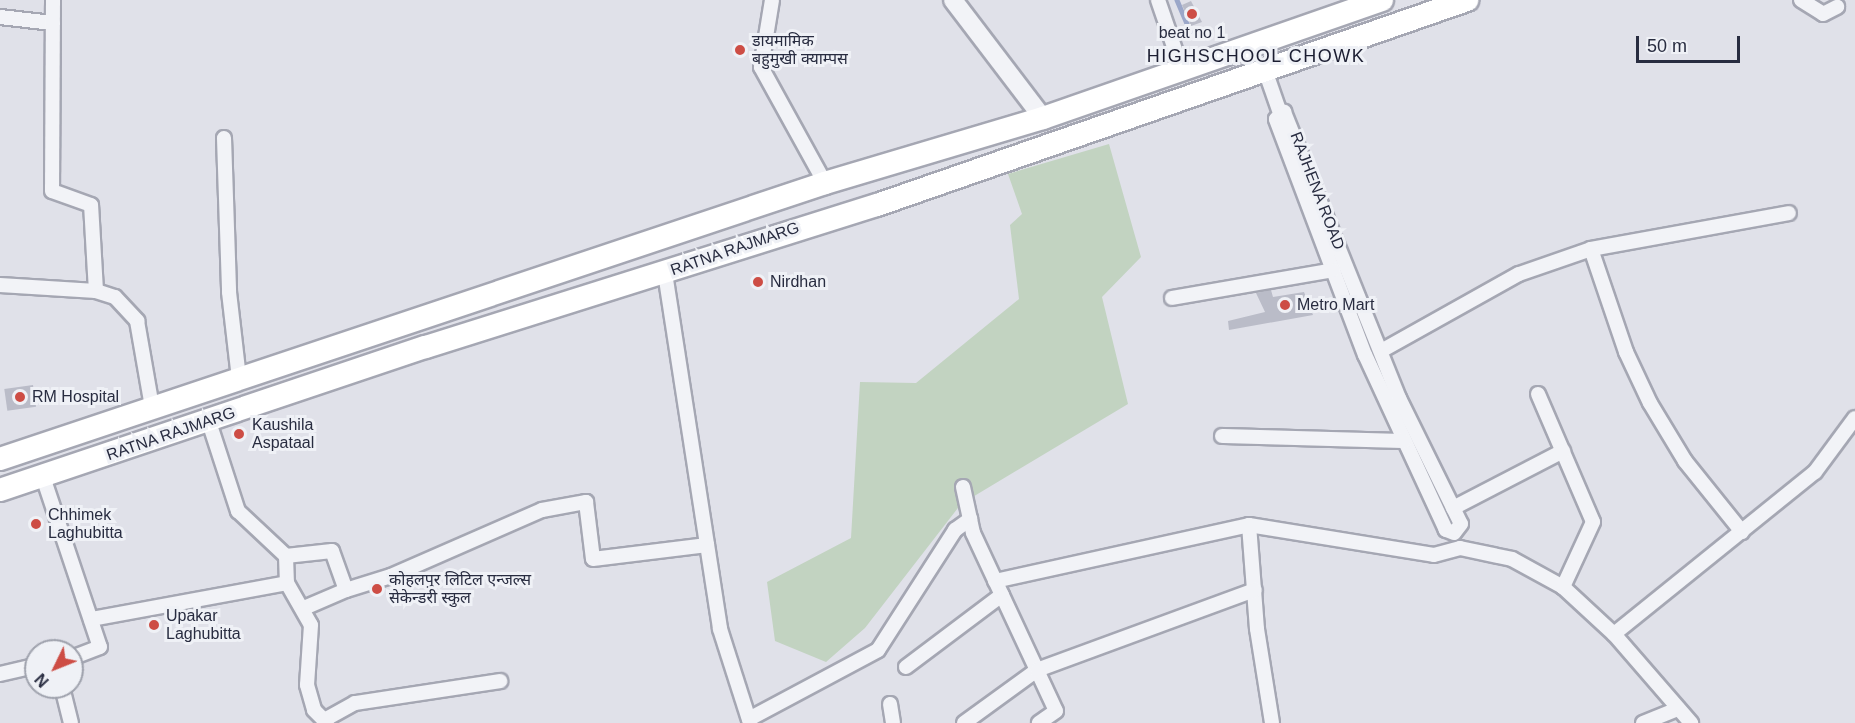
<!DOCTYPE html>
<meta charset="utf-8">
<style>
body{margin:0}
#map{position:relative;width:1855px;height:723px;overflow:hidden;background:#e0e1e9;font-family:Arial,"Noto Sans Devanagari",sans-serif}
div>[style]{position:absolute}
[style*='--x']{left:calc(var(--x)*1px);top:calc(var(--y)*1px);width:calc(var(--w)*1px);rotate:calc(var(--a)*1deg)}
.green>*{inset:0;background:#c2d3c1}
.stream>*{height:4.5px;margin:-2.25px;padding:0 2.25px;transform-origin:2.25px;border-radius:2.25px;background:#9ba7c9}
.building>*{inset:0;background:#babcc8;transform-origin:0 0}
.roads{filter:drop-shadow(2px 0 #a5a7b3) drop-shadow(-2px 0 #a5a7b3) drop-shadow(0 2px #a5a7b3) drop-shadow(0 -2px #a5a7b3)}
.minor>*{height:14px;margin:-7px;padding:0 7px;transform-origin:7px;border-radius:7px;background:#f2f3f7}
.tertiary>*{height:18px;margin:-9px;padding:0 9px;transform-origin:9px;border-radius:9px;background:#f2f3f7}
.trunk>*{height:22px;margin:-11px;padding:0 11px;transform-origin:11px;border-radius:11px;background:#fff}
.dots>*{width:16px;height:16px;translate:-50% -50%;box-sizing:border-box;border:3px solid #eff1f6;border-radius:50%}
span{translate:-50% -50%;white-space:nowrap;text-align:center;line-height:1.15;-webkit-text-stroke:6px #eff1f6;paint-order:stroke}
.poi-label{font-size:16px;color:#282c40}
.left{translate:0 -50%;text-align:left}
.street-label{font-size:16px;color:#282c40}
.neighbourhood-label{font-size:18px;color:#1b1d31;letter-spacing:1.5px}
.north{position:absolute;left:24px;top:639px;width:60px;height:60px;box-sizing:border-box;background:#eff1f6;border:2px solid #9fa2ad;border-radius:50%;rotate:227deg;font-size:16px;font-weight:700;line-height:24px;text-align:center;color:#282c40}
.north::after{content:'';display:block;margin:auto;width:21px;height:27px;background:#cd4d45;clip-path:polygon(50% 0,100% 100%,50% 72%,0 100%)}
.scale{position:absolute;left:1636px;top:36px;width:104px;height:27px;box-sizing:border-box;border:3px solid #282c40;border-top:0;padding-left:8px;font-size:18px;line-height:21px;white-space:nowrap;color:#282c40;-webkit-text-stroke:4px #eff1f6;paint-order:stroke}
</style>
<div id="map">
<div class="green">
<i style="clip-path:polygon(1109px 144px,1141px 257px,1102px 297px,1128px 404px,961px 504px,865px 628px,826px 662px,775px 641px,767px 582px,851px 538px,860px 382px,916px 383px,1019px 299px,1010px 225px,1022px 214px,1008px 174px)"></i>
</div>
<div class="stream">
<i style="--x:1177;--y:0;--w:34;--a:67"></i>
</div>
<div class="building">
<i style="clip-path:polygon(1191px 1px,1202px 22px,1191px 26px,1182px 5px)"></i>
<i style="clip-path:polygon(1271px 290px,1273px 297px,1304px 292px,1313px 315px,1229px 330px,1228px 321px,1265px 312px,1256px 293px)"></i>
<i style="left:33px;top:385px;width:22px;height:29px;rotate:82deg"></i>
</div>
<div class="roads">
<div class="minor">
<i style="--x:772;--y:0;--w:68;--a:99.3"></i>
<i style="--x:761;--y:67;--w:132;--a:61.1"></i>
<i style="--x:1158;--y:0;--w:71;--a:71.1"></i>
<i style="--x:1801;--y:0;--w:26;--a:32"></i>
<i style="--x:1823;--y:14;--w:16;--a:-27"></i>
<i style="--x:0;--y:17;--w:53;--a:6.5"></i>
<i style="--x:1265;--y:70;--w:46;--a:70.8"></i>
<i style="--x:1284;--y:112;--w:308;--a:68.1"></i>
<i style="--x:1399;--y:398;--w:140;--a:63.8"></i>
<i style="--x:1461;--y:524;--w:11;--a:128"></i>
<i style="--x:1454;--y:533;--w:9;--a:-159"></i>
<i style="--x:1446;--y:530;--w:193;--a:-114.8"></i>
<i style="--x:1365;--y:355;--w:252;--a:-110.7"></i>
<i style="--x:1276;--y:119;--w:11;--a:-41"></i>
<i style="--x:224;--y:138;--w:154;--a:88.1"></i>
<i style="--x:229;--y:292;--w:88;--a:83.4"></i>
<i style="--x:1591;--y:249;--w:201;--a:-10.3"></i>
<i style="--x:665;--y:273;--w:360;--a:81.2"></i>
<i style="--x:720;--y:629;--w:99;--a:72.3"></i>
<i style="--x:0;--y:285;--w:96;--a:3.6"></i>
<i style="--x:96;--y:291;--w:86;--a:-93.3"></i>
<i style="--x:91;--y:205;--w:41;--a:-160.3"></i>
<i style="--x:52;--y:191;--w:191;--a:-89.7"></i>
<i style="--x:96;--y:291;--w:20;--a:18"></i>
<i style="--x:115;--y:297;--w:33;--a:47"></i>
<i style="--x:137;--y:321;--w:87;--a:80.1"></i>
<i style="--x:1172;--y:298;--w:164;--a:-9.8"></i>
<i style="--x:1381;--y:351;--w:158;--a:-29.2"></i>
<i style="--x:1519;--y:274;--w:76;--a:-19.1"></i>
<i style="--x:1591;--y:249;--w:109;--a:71.2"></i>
<i style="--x:1626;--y:352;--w:56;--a:64.8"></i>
<i style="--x:1650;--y:403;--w:68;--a:58.9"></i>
<i style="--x:1685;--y:461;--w:91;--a:51.2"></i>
<i style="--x:1538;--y:394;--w:139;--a:66.7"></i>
<i style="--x:1593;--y:522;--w:72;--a:114.8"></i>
<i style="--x:209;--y:422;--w:94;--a:72"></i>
<i style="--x:238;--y:511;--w:66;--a:43.2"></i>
<i style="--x:286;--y:556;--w:46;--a:-6.2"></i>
<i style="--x:332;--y:551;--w:41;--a:70.3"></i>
<i style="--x:346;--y:590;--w:47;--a:-17.3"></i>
<i style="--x:391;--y:576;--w:165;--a:-23.6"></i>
<i style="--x:542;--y:510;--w:45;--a:-10.3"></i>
<i style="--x:586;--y:502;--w:57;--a:83"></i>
<i style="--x:593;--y:559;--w:115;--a:-7"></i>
<i style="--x:1222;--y:436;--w:182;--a:1.6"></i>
<i style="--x:43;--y:477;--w:179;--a:71.5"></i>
<i style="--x:100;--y:647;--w:30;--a:159"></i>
<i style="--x:963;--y:487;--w:47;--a:77.7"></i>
<i style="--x:973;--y:533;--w:196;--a:65"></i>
<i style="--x:1056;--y:711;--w:21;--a:145"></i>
<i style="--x:1453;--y:508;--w:124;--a:-27.4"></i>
<i style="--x:1249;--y:525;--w:104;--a:85.6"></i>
<i style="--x:1257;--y:629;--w:95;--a:80.9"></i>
<i style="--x:286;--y:556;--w:27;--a:88"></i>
<i style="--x:287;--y:583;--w:48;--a:60.3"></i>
<i style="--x:311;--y:625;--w:60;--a:93.8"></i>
<i style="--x:307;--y:685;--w:26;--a:74"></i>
<i style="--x:314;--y:710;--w:18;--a:45"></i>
<i style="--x:995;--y:581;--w:260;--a:-12.4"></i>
<i style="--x:1249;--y:525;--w:187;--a:9.2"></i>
<i style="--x:1434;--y:555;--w:27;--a:-15"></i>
<i style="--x:1460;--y:548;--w:53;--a:11.9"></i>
<i style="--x:1512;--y:559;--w:58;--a:28.8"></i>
<i style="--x:1563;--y:587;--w:69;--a:42.7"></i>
<i style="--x:1614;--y:634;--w:118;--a:49.1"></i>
<i style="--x:304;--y:608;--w:46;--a:-23.2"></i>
<i style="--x:91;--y:619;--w:199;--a:-10.4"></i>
<i style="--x:1614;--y:634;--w:258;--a:-38.9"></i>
<i style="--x:1815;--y:472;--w:67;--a:-53.5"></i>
<i style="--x:906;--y:667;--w:120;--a:-36.9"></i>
<i style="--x:0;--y:674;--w:37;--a:-13"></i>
<i style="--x:62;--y:687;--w:37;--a:76"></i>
<i style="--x:890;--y:704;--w:19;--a:81"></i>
<i style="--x:326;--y:719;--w:33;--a:-29"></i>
<i style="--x:355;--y:703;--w:147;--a:-8.6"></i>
<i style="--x:749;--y:719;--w:146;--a:-28.1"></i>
<i style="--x:878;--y:650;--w:143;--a:-57.3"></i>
<i style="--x:955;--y:530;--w:19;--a:-36"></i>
<i style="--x:964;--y:723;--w:90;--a:-36"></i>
<i style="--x:1037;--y:670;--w:232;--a:-20.2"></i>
<i style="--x:1643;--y:723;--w:38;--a:-22"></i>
</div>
<div class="tertiary">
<i style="--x:953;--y:0;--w:148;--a:52.7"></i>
</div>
<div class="trunk">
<i style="--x:0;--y:459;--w:870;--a:-18.5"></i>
<i style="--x:825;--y:183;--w:227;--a:-16.6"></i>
<i style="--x:1043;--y:118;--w:359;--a:-19.2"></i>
<i style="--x:0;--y:490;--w:449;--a:-18.6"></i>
<i style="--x:426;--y:347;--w:473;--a:-17.5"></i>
<i style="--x:877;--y:205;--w:625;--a:-19.16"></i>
</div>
</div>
<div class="dots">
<i style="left:1192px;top:14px;background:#cd4d45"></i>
<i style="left:740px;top:50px;background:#cd4d45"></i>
<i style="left:758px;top:282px;background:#cd4d45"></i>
<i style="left:1285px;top:305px;background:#cd4d45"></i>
<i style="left:20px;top:397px;background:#cd4d45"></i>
<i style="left:239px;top:434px;background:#cd4d45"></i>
<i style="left:36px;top:524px;background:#cd4d45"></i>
<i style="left:377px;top:589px;background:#cd4d45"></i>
<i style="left:154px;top:625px;background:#cd4d45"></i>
</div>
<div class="poi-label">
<span style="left:1192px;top:33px">beat no 1</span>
<span class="left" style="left:752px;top:50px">डायमामिक<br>बहुमुखी क्याम्पस</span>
<span class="left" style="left:770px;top:282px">Nirdhan</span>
<span class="left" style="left:1297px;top:305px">Metro Mart</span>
<span class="left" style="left:32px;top:397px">RM Hospital</span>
<span class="left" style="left:252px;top:434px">Kaushila<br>Aspataal</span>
<span class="left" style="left:48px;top:524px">Chhimek<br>Laghubitta</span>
<span class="left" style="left:389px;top:589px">कोहलपुर लिटिल एन्जल्स<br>सेकेन्डरी स्कुल</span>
<span class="left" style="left:166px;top:625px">Upakar<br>Laghubitta</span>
</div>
<div class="street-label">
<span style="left:1317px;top:191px;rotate:69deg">RAJHENA ROAD</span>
<span style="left:735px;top:249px;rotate:-19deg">RATNA RAJMARG</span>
<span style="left:171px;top:434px;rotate:-19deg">RATNA RAJMARG</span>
</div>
<div class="neighbourhood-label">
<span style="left:1256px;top:56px">HIGHSCHOOL CHOWK</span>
</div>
<div class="north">N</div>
<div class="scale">50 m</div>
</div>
